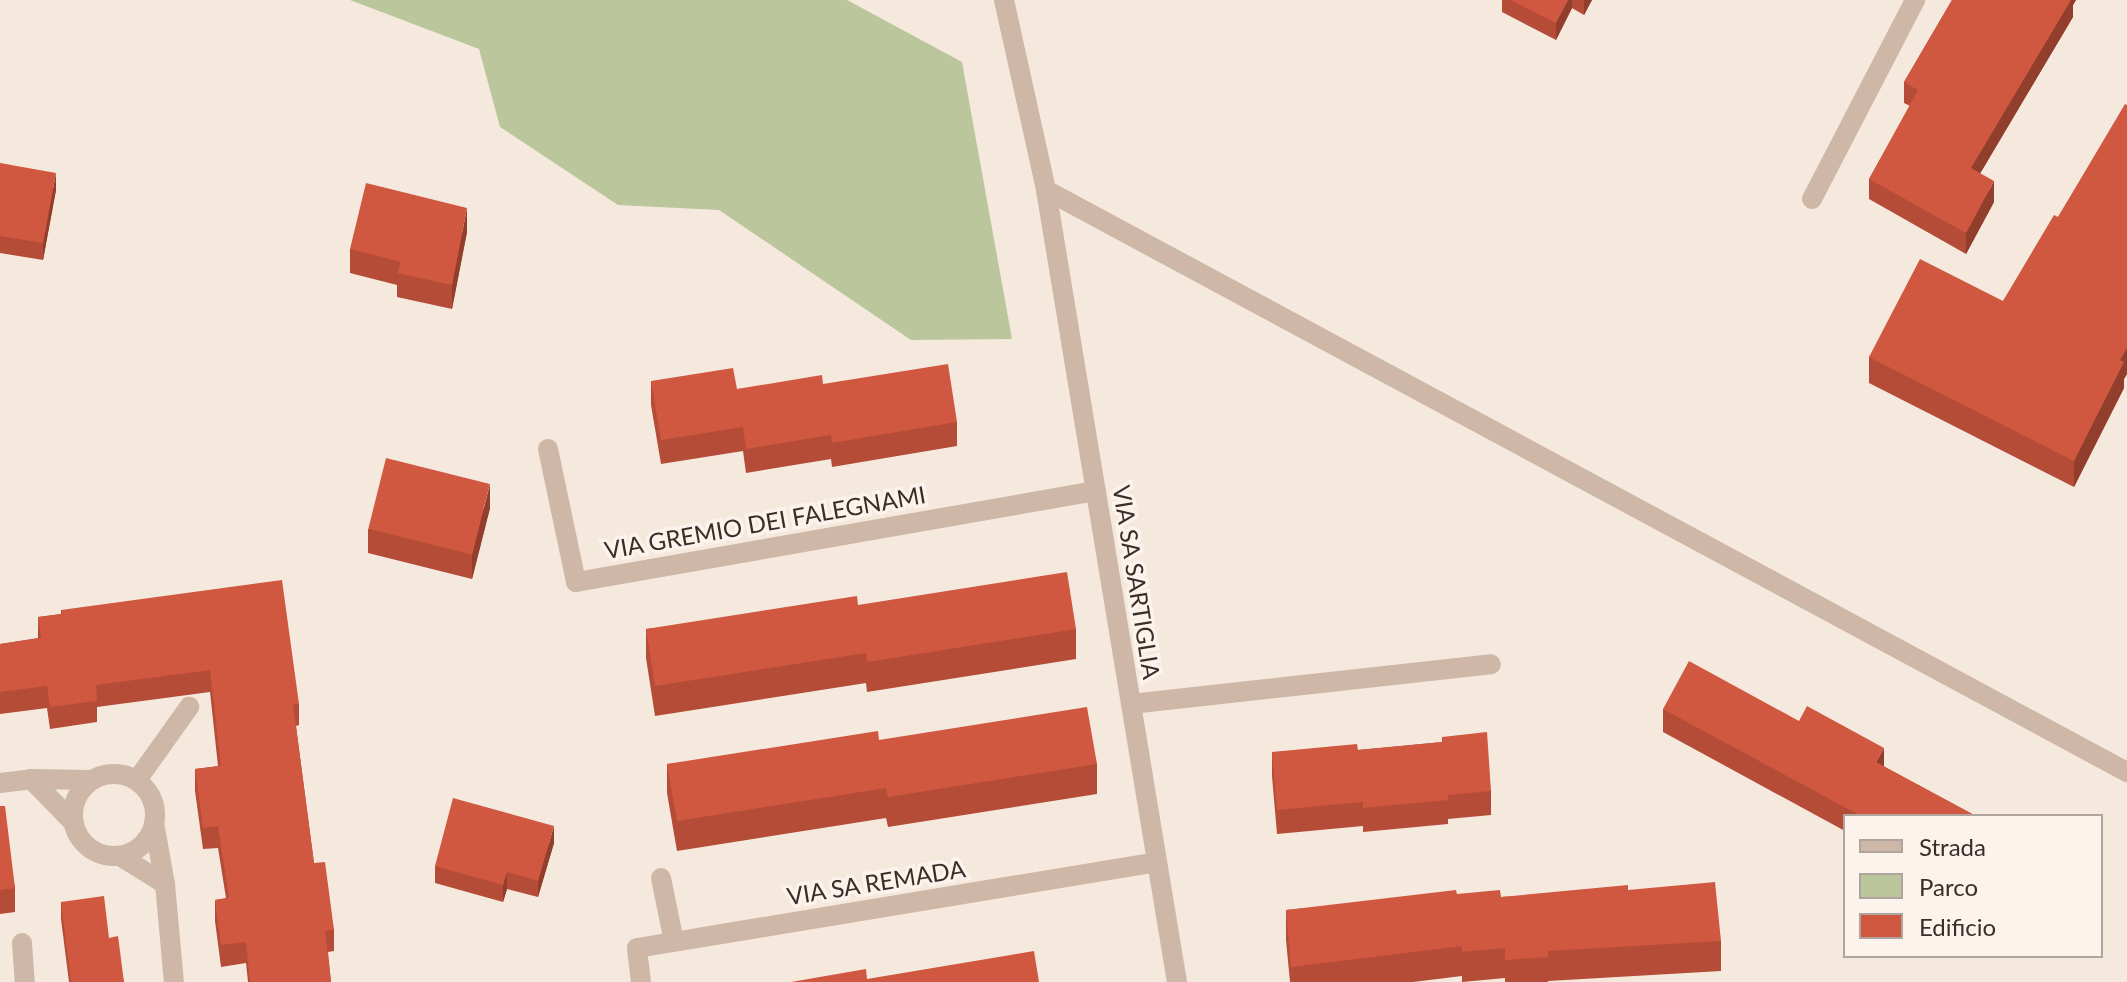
<!DOCTYPE html>
<style>
body{margin:0}
#map{position:relative;width:2127px;height:982px;overflow:hidden;background:#f5e9de;font-family:Lato,sans-serif}
div>[style]{position:absolute}
[style*='--x']{left:calc(var(--x)*1px);top:calc(var(--y)*1px);width:calc(var(--w)*1px);rotate:calc(var(--a)*1deg)}
.green>*{inset:0;background:#bbc69c}
.minor>*{height:20px;margin:-10px;padding:0 10px;transform-origin:10px;border-radius:10px;background:#cfb7a8}
.minor>.ring{margin:-10px;padding:0;box-sizing:content-box;background:none;border:20px solid #cfb7a8;border-radius:50%}
.wall>*{inset:0;background:#b44c37}
.shaded-wall>*{inset:0;background:#923e2d}
.building>*{inset:0;background:#d15840;transform-origin:0 0}
span{translate:-50% -50%;white-space:nowrap;text-align:center;line-height:1.15;-webkit-text-stroke:7px #fcf3ec;paint-order:stroke}
.street-label{font-size:24px;color:#3b2d29}
.legend{position:absolute;left:1843px;top:814px;width:260px;height:144px;box-sizing:border-box;background:#fcf3ec;border:2px solid #afa49e;margin:0;padding:10px 14px;list-style:none;font-size:24px;color:#3b2d29}
.legend li{display:flex;align-items:center;gap:16px;height:40px}
.legend b{width:40px;border:2px solid #afa49e}
</style>
<div id="map">
<div class="green">
<i style="clip-path:polygon(350px 0,847px 0,962px 62px,1012px 339px,911px 340px,719px 210px,618px 205px,500px 127px,479px 49px)"></i>
</div>
<div class="minor">
<i style="--x:1004;--y:0;--w:195;--a:77.5"></i>
<i style="--x:1046;--y:190;--w:803;--a:80.61"></i>
<i style="--x:1046;--y:190;--w:1228;--a:28.3"></i>
<i style="--x:1812;--y:199;--w:224;--a:-62.6"></i>
<i style="--x:548;--y:449;--w:136;--a:78.1"></i>
<i style="--x:576;--y:582;--w:528;--a:-9.93"></i>
<i style="--x:1131;--y:704;--w:362;--a:-6.3"></i>
<i class="ring" style="left:73px;top:774px;width:62px;height:62px"></i>
<i style="--x:31;--y:779;--w:60;--a:45.7"></i>
<i style="--x:137;--y:780;--w:90;--a:-54.5"></i>
<i style="--x:0;--y:783;--w:31;--a:-7"></i>
<i style="--x:31;--y:779;--w:60;--a:1"></i>
<i style="--x:154;--y:823;--w:62;--a:79.8"></i>
<i style="--x:165;--y:884;--w:98;--a:84.8"></i>
<i style="--x:120;--y:856;--w:53;--a:31.9"></i>
<i style="--x:661;--y:878;--w:65;--a:78.5"></i>
<i style="--x:22;--y:943;--w:39;--a:86"></i>
<i style="--x:641;--y:982;--w:34;--a:-97"></i>
<i style="--x:637;--y:948;--w:527;--a:-9.39"></i>
</div>
<div class="wall">
<i style="clip-path:polygon(1502px 0,1592px 0,1584px 15px,1572px 8px,1556px 40px,1502px 12px)"></i>
<i style="clip-path:polygon(1952px 0,2076px 0,2073px 5px,2073px 17px,1980px 173px,1994px 202px,1966px 254px,1869px 199px,1869px 179px,1910px 106px,1904px 103px,1904px 82px)"></i>
<i style="clip-path:polygon(2127px 105px,2127px 374px,2124px 379px,2124px 388px,2074px 487px,1869px 383px,1869px 357px,2003px 301px,2058px 217px)"></i>
<i style="clip-path:polygon(0 163px,56px 190px,43px 260px,0 253px)"></i>
<i style="clip-path:polygon(467px 232px,452px 309px,397px 297px,397px 285px,350px 273px,350px 249px)"></i>
<i style="clip-path:polygon(651px 381px,737px 389px,823px 384px,957px 422px,957px 446px,832px 467px,831px 459px,746px 473px,743px 451px,661px 464px,651px 405px)"></i>
<i style="clip-path:polygon(490px 508px,472px 579px,368px 553px,368px 529px)"></i>
<i style="clip-path:polygon(858px 605px,1076px 629px,1076px 659px,867px 692px,866px 683px,655px 716px,646px 658px,646px 629px)"></i>
<i style="clip-path:polygon(61px 610px,299px 704px,299px 725px,296px 726px,314px 863px,334px 930px,334px 951px,328px 952px,331px 982px,248px 982px,246px 963px,221px 967px,215px 921px,215px 900px,226px 898px,218px 848px,203px 849px,195px 791px,195px 769px,218px 766px,210px 692px,97px 707px,97px 722px,50px 729px,47px 708px,0 714px,0 644px,38px 638px,38px 617px,61px 614px)"></i>
<i style="clip-path:polygon(1663px 709px,1799px 721px,1976px 816px,1845px 816px,1845px 831px,1663px 732px)"></i>
<i style="clip-path:polygon(1442px 737px,1491px 791px,1491px 815px,1448px 819px,1448px 824px,1363px 832px,1363px 826px,1277px 834px,1272px 776px,1272px 752px,1358px 750px,1442px 742px)"></i>
<i style="clip-path:polygon(879px 740px,1097px 764px,1097px 794px,888px 827px,886px 818px,677px 851px,667px 793px,667px 764px)"></i>
<i style="clip-path:polygon(0 806px,15px 888px,15px 912px,0 914px)"></i>
<i style="clip-path:polygon(554px 843px,538px 897px,507px 889px,503px 902px,435px 883px,435px 866px)"></i>
<i style="clip-path:polygon(1628px 890px,1721px 941px,1721px 971px,1548px 981px,1548px 982px,1505px 982px,1505px 978px,1462px 982px,1462px 976px,1413px 982px,1290px 982px,1286px 940px,1286px 910px,1457px 894px,1501px 897px)"></i>
<i style="clip-path:polygon(61px 902px,109px 938px,124px 982px,69px 982px,61px 919px)"></i>
</div>
<div class="shaded-wall">
<i style="clip-path:polygon(1568px 0,1572px 0,1572px 8px,1556px 40px,1556px 23px)"></i>
<i style="clip-path:polygon(1584px 0,1592px 0,1584px 15px)"></i>
<i style="clip-path:polygon(2068px 0,2076px 0,2073px 5px,2073px 17px,1971px 189px,1971px 168px)"></i>
<i style="clip-path:polygon(56px 173px,56px 190px,43px 260px,43px 243px)"></i>
<i style="clip-path:polygon(1994px 181px,1994px 202px,1966px 254px,1966px 233px)"></i>
<i style="clip-path:polygon(467px 208px,467px 232px,452px 309px,452px 285px)"></i>
<i style="clip-path:polygon(2127px 348px,2127px 374px,2124px 379px,2124px 388px,2074px 487px,2074px 461px,2120px 360px)"></i>
<i style="clip-path:polygon(490px 484px,490px 508px,472px 579px,472px 555px)"></i>
<i style="clip-path:polygon(1884px 748px,1884px 772px,1876px 762px)"></i>
<i style="clip-path:polygon(554px 826px,554px 843px,538px 897px,538px 881px)"></i>
<i style="clip-path:polygon(507px 872px,507px 889px,503px 902px,503px 885px)"></i>
</div>
<div class="building">
<i style="clip-path:polygon(1511px 0,1568px 0,1556px 23px)"></i>
<i style="clip-path:polygon(1952px 0,2071px 0,1971px 168px,1994px 181px,1966px 233px,1869px 179px,1918px 90px,1904px 82px)"></i>
<i style="clip-path:polygon(2125px 104px,2127px 105px,2127px 348px,2120px 360px,2124px 362px,2074px 461px,1869px 357px,1920px 259px,2003px 301px,2054px 215px,2058px 217px)"></i>
<i style="clip-path:polygon(0 163px,56px 173px,43px 243px,0 236px)"></i>
<i style="clip-path:polygon(366px 183px,467px 208px,452px 285px,397px 273px,401px 262px,350px 249px)"></i>
<i style="clip-path:polygon(948px 364px,957px 422px,832px 443px,831px 435px,746px 449px,743px 427px,661px 440px,651px 381px,733px 368px,737px 389px,822px 375px,823px 384px)"></i>
<i style="left:386px;top:458px;width:107px;height:73px;rotate:14deg"></i>
<i style="clip-path:polygon(1067px 572px,1076px 629px,867px 662px,866px 653px,655px 686px,646px 629px,857px 596px,858px 605px)"></i>
<i style="clip-path:polygon(282px 580px,299px 704px,293px 704px,314px 863px,325px 862px,334px 930px,325px 931px,331px 982px,250px 982px,246px 942px,221px 945px,215px 900px,229px 898px,218px 826px,203px 828px,195px 769px,221px 766px,210px 670px,96px 685px,97px 701px,50px 707px,47px 686px,0 692px,0 644px,41px 638px,38px 617px,62px 614px,61px 610px)"></i>
<i style="clip-path:polygon(1689px 661px,1799px 721px,1807px 706px,1884px 748px,1876px 762px,1976px 816px,1861px 816px,1663px 709px)"></i>
<i style="clip-path:polygon(1087px 707px,1097px 764px,888px 797px,886px 788px,677px 821px,667px 764px,878px 731px,879px 740px)"></i>
<i style="clip-path:polygon(1487px 732px,1491px 791px,1448px 795px,1448px 800px,1363px 808px,1363px 802px,1277px 810px,1272px 752px,1357px 744px,1358px 750px,1443px 742px,1442px 737px)"></i>
<i style="clip-path:polygon(453px 798px,554px 826px,538px 881px,507px 872px,503px 885px,435px 866px)"></i>
<i style="clip-path:polygon(0 806px,5px 806px,15px 888px,0 890px)"></i>
<i style="clip-path:polygon(1715px 882px,1721px 941px,1548px 951px,1548px 957px,1505px 960px,1505px 948px,1462px 952px,1462px 946px,1291px 967px,1286px 910px,1456px 890px,1457px 894px,1500px 890px,1501px 897px,1628px 885px,1628px 890px)"></i>
<i style="clip-path:polygon(104px 896px,109px 938px,118px 936px,124px 982px,71px 982px,61px 902px)"></i>
<i style="clip-path:polygon(1034px 951px,1039px 982px,791px 982px,866px 969px,867px 979px)"></i>
</div>
<div class="street-label">
<span style="left:765px;top:522px;rotate:-10deg">VIA GREMIO DEI FALEGNAMI</span>
<span style="left:1137px;top:582px;rotate:81deg">VIA SA SARTIGLIA</span>
<span style="left:876px;top:882px;rotate:-9deg">VIA SA REMADA</span>
</div>
<ul class="legend">
<li><b style="height:10px;background:#cfb7a8"></b>Strada</li>
<li><b style="height:22px;background:#bbc69c"></b>Parco</li>
<li><b style="height:22px;background:#d15840"></b>Edificio</li>
</ul>
</div>
